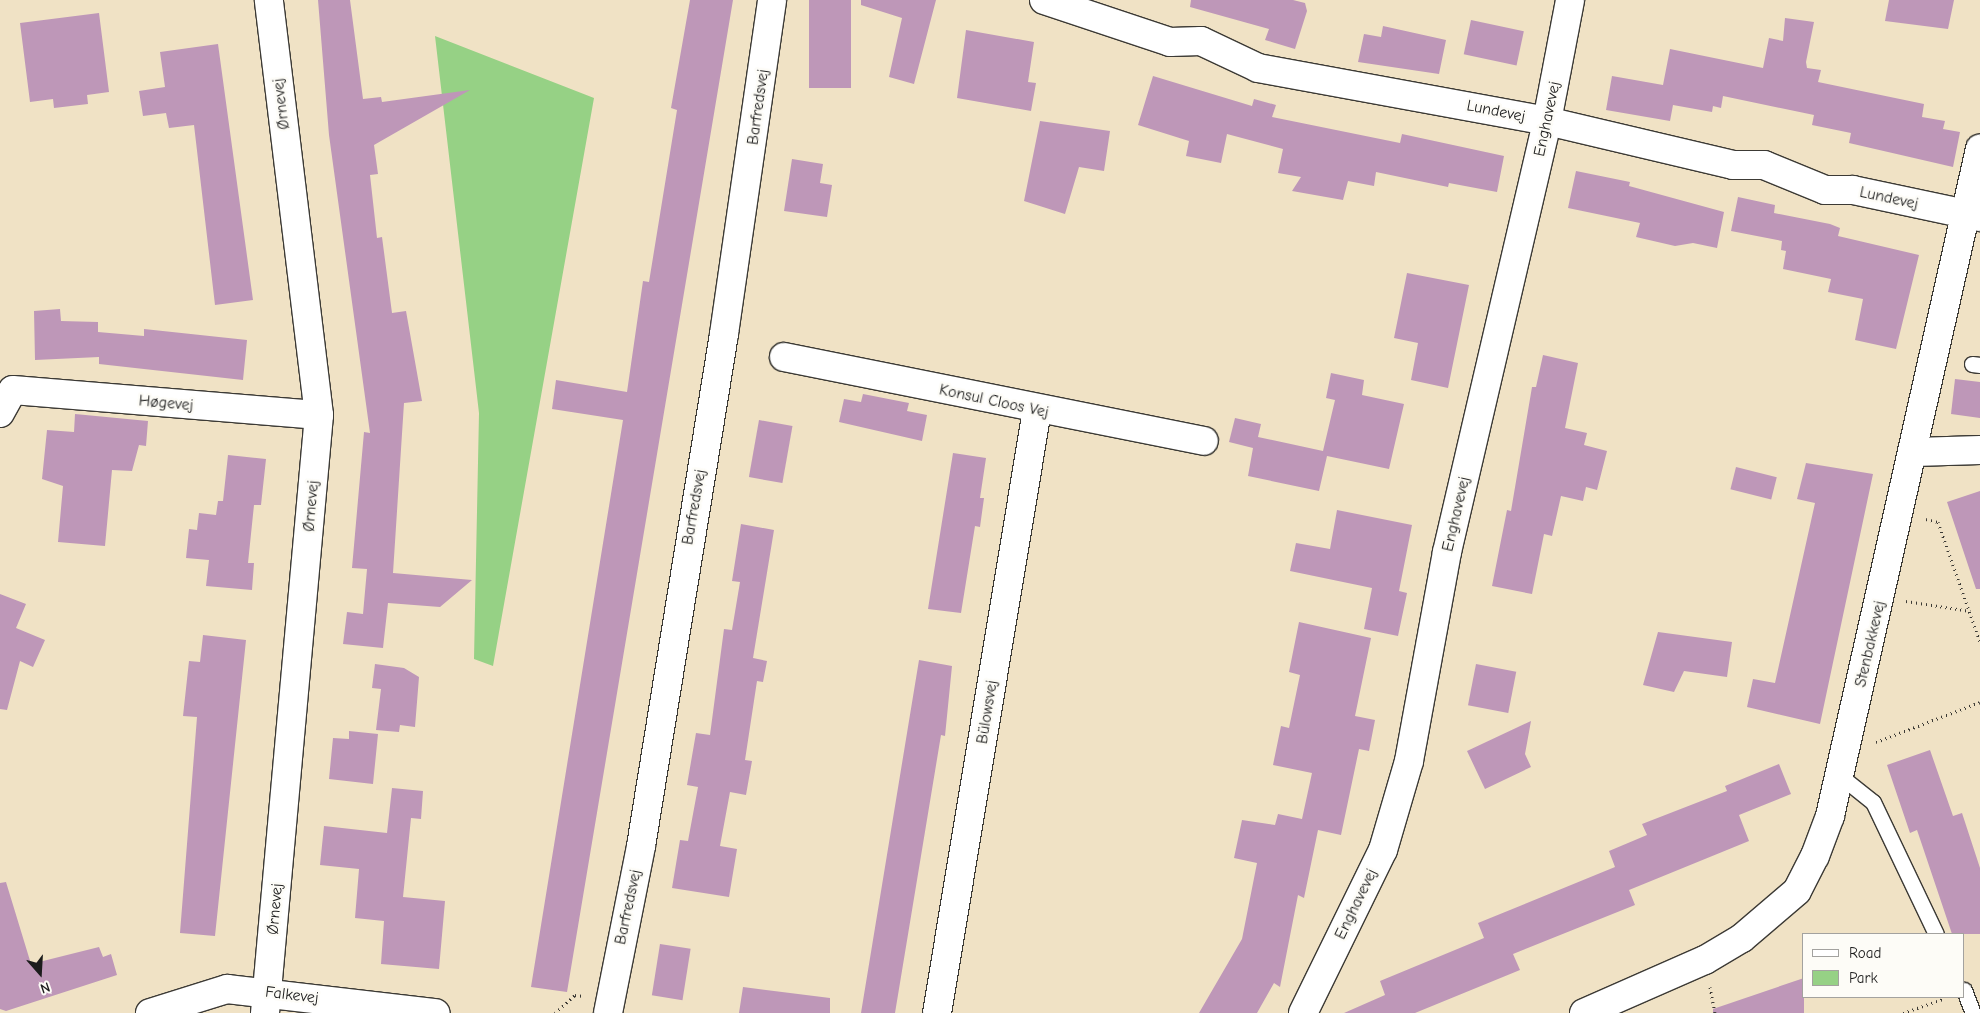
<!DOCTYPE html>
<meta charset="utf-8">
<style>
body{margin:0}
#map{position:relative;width:1980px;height:1013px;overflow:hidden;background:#f0e2c5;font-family:"Comic Neue",sans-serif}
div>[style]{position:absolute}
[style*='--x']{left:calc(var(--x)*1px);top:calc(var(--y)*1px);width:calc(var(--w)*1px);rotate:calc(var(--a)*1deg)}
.green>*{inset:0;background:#96d185}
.building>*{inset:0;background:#be97b8;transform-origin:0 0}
.path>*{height:3px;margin-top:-1.5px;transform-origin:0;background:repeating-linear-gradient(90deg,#3c3a35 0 1px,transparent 0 5px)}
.roads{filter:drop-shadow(1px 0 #3c3a35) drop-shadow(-1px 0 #3c3a35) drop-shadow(0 1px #3c3a35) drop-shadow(0 -1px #3c3a35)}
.service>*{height:15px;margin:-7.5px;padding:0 7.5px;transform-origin:7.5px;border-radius:7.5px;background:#fff}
.minor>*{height:28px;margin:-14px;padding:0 14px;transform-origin:14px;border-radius:14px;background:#fff}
.tertiary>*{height:28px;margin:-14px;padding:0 14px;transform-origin:14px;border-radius:14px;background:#fff}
span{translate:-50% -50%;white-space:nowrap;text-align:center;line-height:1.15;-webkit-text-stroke:5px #fdfcf7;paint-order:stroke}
.street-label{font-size:16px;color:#1c1c1c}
.legend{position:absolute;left:1802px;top:933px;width:162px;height:65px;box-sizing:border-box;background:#fdfcf7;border:1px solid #a3a29f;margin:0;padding:6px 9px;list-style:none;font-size:15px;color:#1c1c1c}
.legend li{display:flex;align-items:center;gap:10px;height:25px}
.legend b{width:25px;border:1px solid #a3a29f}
.north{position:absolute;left:15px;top:948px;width:50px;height:50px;-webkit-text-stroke:4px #fdfcf7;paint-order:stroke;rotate:161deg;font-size:14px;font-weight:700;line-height:20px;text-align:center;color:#1c1c1c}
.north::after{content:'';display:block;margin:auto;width:18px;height:22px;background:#1c1c1c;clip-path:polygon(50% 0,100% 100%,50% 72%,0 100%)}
</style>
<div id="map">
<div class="green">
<i style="clip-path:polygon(435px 36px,594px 98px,493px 666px,474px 659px,479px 413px)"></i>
</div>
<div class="building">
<i style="clip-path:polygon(318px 0,350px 0,363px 99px,381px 97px,382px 102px,470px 90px,374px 145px,378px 174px,370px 175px,377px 238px,382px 237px,392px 313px,406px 311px,422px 401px,404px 403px,393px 573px,472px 580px,440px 607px,388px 603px,383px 648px,343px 644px,347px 612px,363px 614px,367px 569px,352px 568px,364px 432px,370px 433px,329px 135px)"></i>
<i style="clip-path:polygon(690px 0,733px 0,567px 992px,531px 987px,623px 420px,552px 409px,556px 380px,627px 392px,643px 281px,649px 282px,677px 110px,671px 108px)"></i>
<i style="left:809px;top:0;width:42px;height:88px"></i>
<i style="clip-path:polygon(861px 0,936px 0,914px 84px,889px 77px,902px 18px,861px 5px)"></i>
<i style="clip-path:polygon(1191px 0,1293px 0,1305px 3px,1307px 11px,1295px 49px,1265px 40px,1269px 29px,1190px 7px)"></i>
<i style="clip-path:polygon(1889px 0,1954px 0,1948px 29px,1885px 21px)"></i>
<i style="clip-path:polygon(99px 13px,109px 92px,87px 95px,88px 104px,54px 108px,53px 99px,30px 102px,20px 23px)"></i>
<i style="clip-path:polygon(1785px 18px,1814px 22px,1806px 62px,1807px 68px,1821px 70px,1818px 82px,1924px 104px,1922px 117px,1945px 121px,1943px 129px,1960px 132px,1953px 167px,1849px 143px,1851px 133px,1812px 125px,1814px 115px,1723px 96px,1721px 108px,1713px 106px,1712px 112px,1673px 105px,1670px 121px,1606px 110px,1612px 76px,1663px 85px,1670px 49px,1763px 68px,1769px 38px,1783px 41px)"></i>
<i style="left:1471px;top:20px;width:54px;height:35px;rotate:12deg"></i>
<i style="clip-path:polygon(1383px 26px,1446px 40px,1439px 74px,1358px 62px,1364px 34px,1381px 37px)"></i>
<i style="clip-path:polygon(966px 30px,1034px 42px,1028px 82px,1036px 83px,1031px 111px,957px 98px)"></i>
<i style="clip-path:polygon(218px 44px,253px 300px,215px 305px,194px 125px,169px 128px,166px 113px,143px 116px,139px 91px,165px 87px,160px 52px)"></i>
<i style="clip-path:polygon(1153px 76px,1252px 106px,1254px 99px,1276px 105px,1272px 117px,1400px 143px,1402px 134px,1504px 156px,1497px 192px,1449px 183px,1448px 187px,1376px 172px,1374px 186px,1348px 181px,1343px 200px,1292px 191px,1301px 177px,1278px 173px,1283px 149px,1227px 134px,1221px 163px,1186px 156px,1189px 141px,1138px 125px)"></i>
<i style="clip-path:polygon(1040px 121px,1110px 131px,1104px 171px,1079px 167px,1065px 214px,1024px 201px)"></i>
<i style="clip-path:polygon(792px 159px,823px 164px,820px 183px,832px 185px,827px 217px,784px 211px)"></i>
<i style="clip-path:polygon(1576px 171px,1630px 182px,1629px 186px,1724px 212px,1717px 248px,1693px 243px,1675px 246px,1636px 237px,1640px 223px,1568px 208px)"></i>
<i style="clip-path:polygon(1738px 197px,1775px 205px,1774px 213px,1830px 224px,1840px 228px,1838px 236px,1919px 255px,1896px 349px,1855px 340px,1863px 299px,1828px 292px,1831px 279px,1783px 269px,1786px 251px,1781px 250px,1782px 241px,1731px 231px)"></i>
<i style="clip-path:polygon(1407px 273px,1469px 285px,1448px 388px,1411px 380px,1418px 343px,1394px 338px)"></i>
<i style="clip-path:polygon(60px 309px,61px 321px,98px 322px,98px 332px,144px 336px,144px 329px,247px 340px,243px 380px,99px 364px,99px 357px,35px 360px,34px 311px)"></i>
<i style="clip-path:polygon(1543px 355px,1578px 363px,1565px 428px,1587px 433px,1584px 445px,1607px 451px,1597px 490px,1586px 487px,1583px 501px,1561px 496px,1552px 536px,1544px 534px,1532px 594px,1492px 586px,1507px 510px,1511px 511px,1532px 387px,1536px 387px)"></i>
<i style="clip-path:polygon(1331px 373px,1364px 380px,1362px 395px,1404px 404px,1389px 469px,1327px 456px,1319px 491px,1248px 476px,1253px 448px,1229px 442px,1235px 418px,1261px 424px,1258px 437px,1323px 451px,1335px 400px,1326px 398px)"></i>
<i style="clip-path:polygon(1955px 379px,1980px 382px,1980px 418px,1951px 414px)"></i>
<i style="clip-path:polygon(863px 394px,909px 403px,907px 411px,927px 415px,922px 441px,839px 422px,844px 399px,861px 402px)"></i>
<i style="clip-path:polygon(75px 414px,148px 421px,146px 446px,139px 445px,132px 471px,112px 470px,105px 546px,58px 542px,63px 486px,42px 479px,47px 430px,74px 432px)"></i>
<i style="left:759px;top:420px;width:34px;height:58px;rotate:10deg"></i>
<i style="clip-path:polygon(953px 453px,986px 458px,980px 498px,984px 498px,980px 527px,975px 526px,961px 613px,928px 609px)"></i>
<i style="clip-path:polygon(228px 455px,266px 459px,261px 505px,254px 505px,248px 563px,254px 563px,252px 590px,206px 586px,209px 560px,186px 558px,189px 529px,197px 530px,199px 513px,216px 515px,218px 501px,223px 501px)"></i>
<i style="clip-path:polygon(1806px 463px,1873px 474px,1820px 724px,1747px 707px,1753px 679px,1775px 683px,1815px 503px,1797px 499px)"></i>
<i style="left:1736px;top:467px;width:42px;height:23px;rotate:14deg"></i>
<i style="clip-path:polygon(1980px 491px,1980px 589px,1976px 589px,1947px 502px)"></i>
<i style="clip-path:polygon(1337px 510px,1412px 525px,1399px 591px,1407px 593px,1398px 636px,1364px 629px,1372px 588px,1290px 571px,1296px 543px,1330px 549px)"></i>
<i style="clip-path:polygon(741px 524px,774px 530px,753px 658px,767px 661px,763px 682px,757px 681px,745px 760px,752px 761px,746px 795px,730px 792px,720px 846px,737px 849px,729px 897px,672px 888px,680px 840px,688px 841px,698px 787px,687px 785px,696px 733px,710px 735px,724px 629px,732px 630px,740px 582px,732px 581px)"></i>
<i style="clip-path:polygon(0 594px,26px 604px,16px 628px,45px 640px,33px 667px,20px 661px,7px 710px,0 709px)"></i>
<i style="clip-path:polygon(1299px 622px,1371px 638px,1355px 716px,1375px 720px,1369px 751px,1359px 749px,1341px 835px,1318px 830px,1304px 898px,1298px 895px,1280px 987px,1274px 983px,1257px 1013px,1199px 1013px,1242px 939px,1257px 863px,1234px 858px,1242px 820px,1275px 825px,1278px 814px,1302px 819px,1312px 773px,1273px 765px,1281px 726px,1289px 728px,1300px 675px,1289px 672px)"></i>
<i style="clip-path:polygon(1658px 632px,1732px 642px,1727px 677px,1684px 671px,1674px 692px,1643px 685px)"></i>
<i style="clip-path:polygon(203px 635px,246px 640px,215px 936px,180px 933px,197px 717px,183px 716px,189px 661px,200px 662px)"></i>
<i style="clip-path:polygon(919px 660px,952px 666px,945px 736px,941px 735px,895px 1013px,861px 1013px)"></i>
<i style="clip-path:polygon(375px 664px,404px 668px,419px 677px,415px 727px,400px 725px,399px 732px,376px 730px,381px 689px,372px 688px)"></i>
<i style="left:1476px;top:664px;width:41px;height:42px;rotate:11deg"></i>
<i style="clip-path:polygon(1531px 721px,1525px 754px,1531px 767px,1485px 789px,1467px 751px)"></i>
<i style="clip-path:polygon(349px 731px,378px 734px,373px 784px,329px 779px,333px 738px,349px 739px)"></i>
<i style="clip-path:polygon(1930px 750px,1953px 816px,1962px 813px,1980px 868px,1980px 934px,1952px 934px,1917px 830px,1910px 833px,1887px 765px)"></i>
<i style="clip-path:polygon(1779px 764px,1791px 794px,1739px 815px,1749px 841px,1629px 890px,1635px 905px,1513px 954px,1520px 970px,1415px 1013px,1344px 1013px,1385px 995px,1380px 981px,1484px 938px,1478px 923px,1615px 867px,1609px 851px,1647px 835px,1642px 824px,1727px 791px,1725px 786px)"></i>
<i style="clip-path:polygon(392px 788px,423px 791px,421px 819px,411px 818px,403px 897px,445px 901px,439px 969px,381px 964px,384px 921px,355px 918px,359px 869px,320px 865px,324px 826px,387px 833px)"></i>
<i style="clip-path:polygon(6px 882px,31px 964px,99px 947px,103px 957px,111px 954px,117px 975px,6px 1011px,0 1009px,0 883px)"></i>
<i style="left:660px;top:944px;width:31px;height:52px;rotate:9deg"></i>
<i style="clip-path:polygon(1804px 978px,1804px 1013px,1713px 1013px,1713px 1009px)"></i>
<i style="clip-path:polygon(743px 987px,830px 998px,830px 1013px,739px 1013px)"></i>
</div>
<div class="path">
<i style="--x:1926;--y:519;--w:12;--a:14"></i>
<i style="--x:1938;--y:522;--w:127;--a:70.7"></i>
<i style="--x:1906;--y:601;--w:65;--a:8.9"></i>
<i style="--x:1876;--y:742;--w:111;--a:-21"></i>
<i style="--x:1710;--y:987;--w:26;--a:79"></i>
<i style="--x:555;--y:1013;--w:27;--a:-42"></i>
<i style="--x:575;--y:995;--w:9;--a:6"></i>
<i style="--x:1903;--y:1013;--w:42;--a:-19.3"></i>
</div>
<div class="roads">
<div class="service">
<i style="--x:1972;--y:364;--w:8;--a:7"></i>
<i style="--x:1839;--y:775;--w:43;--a:38.5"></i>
<i style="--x:1873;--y:802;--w:146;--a:64.5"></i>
<i style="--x:1964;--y:990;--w:25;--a:69"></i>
</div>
<div class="minor">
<i style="--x:1044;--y:0;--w:133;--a:18.4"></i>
<i style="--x:1170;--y:42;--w:31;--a:-2"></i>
<i style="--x:1201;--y:41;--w:63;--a:25.3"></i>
<i style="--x:1258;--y:68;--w:294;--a:10.4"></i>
<i style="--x:1547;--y:121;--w:191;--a:13.3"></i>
<i style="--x:1733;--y:165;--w:31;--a:0"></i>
<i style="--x:1764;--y:165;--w:66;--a:22.3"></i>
<i style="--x:1825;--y:190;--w:28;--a:0"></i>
<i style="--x:1853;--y:190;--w:130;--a:12"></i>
<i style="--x:784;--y:357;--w:428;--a:11.3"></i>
<i style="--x:0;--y:413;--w:26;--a:-61"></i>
<i style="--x:13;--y:390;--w:307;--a:4.7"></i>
<i style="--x:1915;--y:452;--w:65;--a:-1.8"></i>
<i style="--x:150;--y:1013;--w:81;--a:-17.3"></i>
<i style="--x:227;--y:989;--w:210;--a:6.6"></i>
<i style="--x:265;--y:1013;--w:600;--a:-84.84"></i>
<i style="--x:319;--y:415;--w:418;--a:-96.9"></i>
<i style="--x:937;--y:1013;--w:611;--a:-80.58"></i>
<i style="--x:1303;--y:1013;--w:182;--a:-63.9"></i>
<i style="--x:1383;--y:850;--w:93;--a:-73.7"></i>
<i style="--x:1409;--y:761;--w:212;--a:-79.7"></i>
<i style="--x:1447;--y:552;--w:442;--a:-76.9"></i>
<i style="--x:1547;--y:121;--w:123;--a:-79.2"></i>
<i style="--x:1584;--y:1013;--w:132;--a:-23.7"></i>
<i style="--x:1705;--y:960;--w:43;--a:-30.7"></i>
<i style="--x:1742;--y:938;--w:72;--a:-40.5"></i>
<i style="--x:1797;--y:891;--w:39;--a:-63"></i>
<i style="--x:1815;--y:856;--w:43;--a:-69.4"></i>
<i style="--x:1830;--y:816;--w:684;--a:-77.33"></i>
</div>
<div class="tertiary">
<i style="--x:608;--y:1013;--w:170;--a:-78.8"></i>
<i style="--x:641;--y:846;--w:519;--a:-80.79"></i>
<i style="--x:724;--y:334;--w:337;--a:-81.8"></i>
</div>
</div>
<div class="street-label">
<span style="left:281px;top:104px;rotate:-97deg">Ørnevej</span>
<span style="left:758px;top:107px;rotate:-82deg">Barfredsvej</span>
<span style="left:1496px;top:111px;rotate:11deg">Lundevej</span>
<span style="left:1547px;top:119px;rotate:-78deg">Enghavevej</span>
<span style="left:1889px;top:198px;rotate:12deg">Lundevej</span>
<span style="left:994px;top:401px;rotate:12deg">Konsul Cloos Vej</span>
<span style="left:166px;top:403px;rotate:5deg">Høgevej</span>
<span style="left:311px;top:506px;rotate:-85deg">Ørnevej</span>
<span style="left:694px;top:507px;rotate:-80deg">Barfredsvej</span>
<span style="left:1456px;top:514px;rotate:-77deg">Enghavevej</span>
<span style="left:1870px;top:644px;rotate:-77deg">Stenbakkevej</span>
<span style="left:987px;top:712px;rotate:-81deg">Bülowsvej</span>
<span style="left:1356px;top:904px;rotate:-64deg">Enghavevej</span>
<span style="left:628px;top:907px;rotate:-78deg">Barfredsvej</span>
<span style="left:275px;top:909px;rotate:-85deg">Ørnevej</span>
<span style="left:292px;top:995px;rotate:7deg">Falkevej</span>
</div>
<ul class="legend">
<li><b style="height:6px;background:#fff"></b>Road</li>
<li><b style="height:14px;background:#96d185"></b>Park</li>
</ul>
<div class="north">N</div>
</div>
